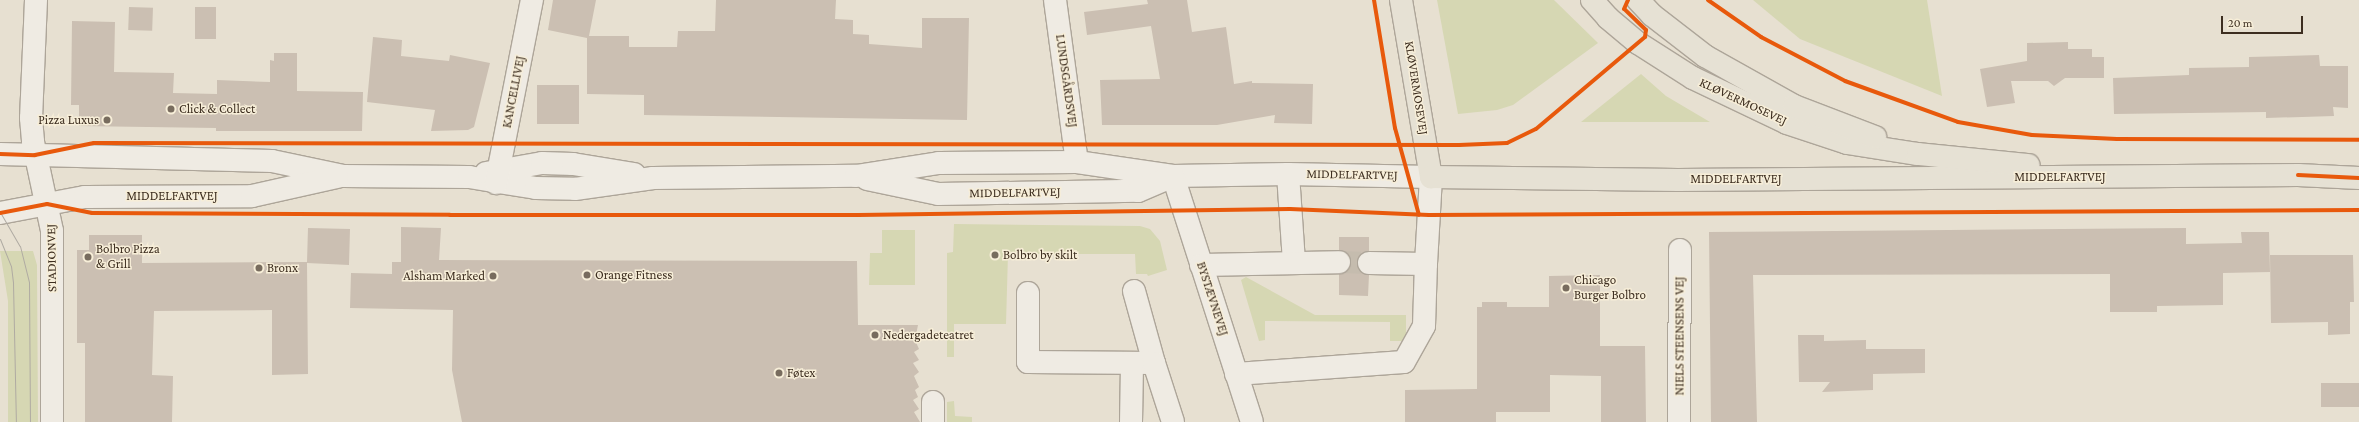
<!DOCTYPE html>
<meta charset="utf-8">
<style>
body{margin:0}
#map{position:relative;width:2359px;height:422px;overflow:hidden;background:#e7e0d1;font-family:"Crimson Pro",serif}
div>[style]{position:absolute}
[style*='--x']{left:calc(var(--x)*1px);top:calc(var(--y)*1px);width:calc(var(--w)*1px);rotate:calc(var(--a)*1deg)}
.green>*{inset:0;background:#d6d7b3}
.building>*{inset:0;background:#cbbfb2;transform-origin:0 0}
.minor-tunnel>*{height:22px;margin-top:-11px;transform-origin:0;background:repeating-linear-gradient(90deg,#c5bcae 0 22px,transparent 0 33px)}
.roads{filter:drop-shadow(1px 0 #ada599) drop-shadow(-1px 0 #ada599) drop-shadow(0 1px #ada599) drop-shadow(0 -1px #ada599)}
.minor>*{height:22px;margin:-11px;padding:0 11px;transform-origin:11px;border-radius:11px;background:#efebe3}
.major>*{height:22px;margin:-11px;padding:0 11px;transform-origin:11px;border-radius:11px;background:#e6e1d4}
.tram>*{height:1px;margin:-0.5px;padding:0 0.5px;transform-origin:0.5px;border-radius:0.5px;background:#afaaa2}
.cycleway>*{height:4px;margin:-2px;padding:0 2px;transform-origin:2px;border-radius:2px;background:#e8590c}
.dots>*{width:11px;height:11px;translate:-50% -50%;box-sizing:border-box;border:2px solid #f7eed8;border-radius:50%}
span{translate:-50% -50%;white-space:nowrap;text-align:center;line-height:1.15;-webkit-text-stroke:3px #f7eed8;paint-order:stroke}
.street-label{font-size:13px;color:#3d2e20}
.poi-label{font-size:13px;color:#3d2e20}
.left{translate:0 -50%;text-align:left}
.right{translate:-100% -50%;text-align:right}
.scale{position:absolute;left:2221px;top:16px;width:82px;height:18px;box-sizing:border-box;border:2px solid #3d2e20;border-top:0;padding-left:5px;font-size:12px;line-height:14px;white-space:nowrap;color:#3d2e20;-webkit-text-stroke:3px #f7eed8;paint-order:stroke}
</style>
<div id="map">
<div class="green">
<i style="clip-path:polygon(1437px 0,1554px 0,1598px 43px,1513px 105px,1497px 110px,1458px 114px)"></i>
<i style="clip-path:polygon(1753px 0,1927px 0,1942px 96px,1800px 39px)"></i>
<i style="clip-path:polygon(1641px 74px,1666px 96px,1710px 122px,1581px 122px)"></i>
<i style="clip-path:polygon(954px 224px,1140px 226px,1150px 229px,1160px 241px,1167px 270px,1148px 276px,1147px 274px,1136px 274px,1135px 254px,1008px 254px,1006px 324px,954px 324px,954px 357px,947px 357px,947px 253px,953px 252px)"></i>
<i style="clip-path:polygon(882px 230px,915px 230px,915px 285px,869px 285px,870px 253px,882px 253px)"></i>
<i style="clip-path:polygon(0 251px,33px 251px,37px 265px,38px 422px,8px 422px,8px 301px)"></i>
<i style="clip-path:polygon(1246px 277px,1315px 315px,1406px 315px,1406px 341px,1390px 341px,1390px 322px,1265px 321px,1265px 340px,1259px 341px,1241px 280px)"></i>
<i style="clip-path:polygon(954px 401px,955px 416px,972px 417px,972px 422px,947px 422px,947px 402px)"></i>
</div>
<div class="building">
<i style="clip-path:polygon(553px 0,596px 0,589px 36px,629px 36px,629px 47px,677px 47px,678px 31px,715px 31px,716px 0,836px 0,835px 19px,853px 20px,853px 34px,869px 35px,869px 44px,922px 48px,922px 18px,969px 18px,967px 120px,644px 115px,644px 95px,587px 94px,587px 38px,548px 30px)"></i>
<i style="clip-path:polygon(1147px 0,1187px 0,1192px 32px,1226px 27px,1234px 84px,1252px 81px,1252px 83px,1313px 84px,1312px 124px,1274px 123px,1275px 115px,1217px 125px,1102px 125px,1100px 80px,1160px 79px,1151px 26px,1087px 35px,1084px 12px,1148px 4px)"></i>
<i style="left:129px;top:7px;width:24px;height:23px;rotate:2deg"></i>
<i style="left:195px;top:7px;width:21px;height:32px"></i>
<i style="clip-path:polygon(72px 21px,115px 22px,114px 72px,174px 73px,173px 93px,217px 94px,217px 80px,270px 82px,270px 60px,274px 61px,274px 53px,297px 53px,297px 91px,363px 92px,362px 131px,216px 131px,216px 128px,79px 126px,79px 105px,71px 105px)"></i>
<i style="clip-path:polygon(373px 37px,402px 40px,401px 56px,449px 61px,450px 55px,490px 63px,474px 127px,468px 130px,431px 131px,435px 110px,367px 102px)"></i>
<i style="clip-path:polygon(2068px 42px,2068px 49px,2092px 49px,2092px 57px,2104px 57px,2104px 78px,2065px 78px,2054px 86px,2048px 81px,2011px 81px,2015px 103px,1987px 107px,1980px 69px,2027px 61px,2027px 43px)"></i>
<i style="clip-path:polygon(2319px 55px,2320px 66px,2348px 66px,2348px 108px,2333px 107px,2334px 116px,2266px 118px,2266px 112px,2114px 114px,2113px 78px,2189px 75px,2189px 68px,2249px 67px,2249px 57px)"></i>
<i style="left:537px;top:85px;width:42px;height:39px"></i>
<i style="clip-path:polygon(401px 227px,441px 228px,439px 260px,857px 261px,858px 325px,918px 325px,915px 340px,919px 349px,914px 352px,919px 360px,913px 363px,919px 372px,914px 376px,919px 387px,915px 390px,918px 397px,913px 400px,919px 409px,914px 412px,920px 422px,462px 422px,452px 370px,453px 310px,350px 308px,351px 273px,392px 274px,392px 262px,401px 262px)"></i>
<i style="clip-path:polygon(308px 228px,350px 229px,349px 265px,307px 263px,308px 374px,272px 375px,272px 310px,154px 311px,152px 375px,173px 376px,172px 422px,85px 422px,85px 343px,77px 343px,77px 250px,89px 250px,89px 235px,142px 235px,142px 263px,307px 262px)"></i>
<i style="clip-path:polygon(2186px 228px,2186px 244px,2242px 243px,2241px 232px,2269px 232px,2270px 272px,2223px 273px,2223px 305px,2157px 306px,2157px 312px,2110px 312px,2110px 274px,1753px 275px,1757px 422px,1711px 422px,1709px 232px)"></i>
<i style="clip-path:polygon(1339px 237px,1369px 237px,1369px 251px,1359px 256px,1357px 263px,1362px 273px,1369px 275px,1368px 296px,1339px 295px,1339px 274px,1346px 272px,1351px 262px,1349px 255px,1339px 250px)"></i>
<i style="clip-path:polygon(2270px 255px,2353px 255px,2354px 302px,2350px 302px,2350px 334px,2328px 335px,2328px 322px,2271px 323px)"></i>
<i style="clip-path:polygon(1600px 275px,1600px 346px,1645px 346px,1646px 422px,1601px 422px,1601px 376px,1550px 375px,1550px 412px,1496px 412px,1496px 422px,1405px 422px,1405px 390px,1477px 389px,1477px 307px,1482px 307px,1482px 302px,1507px 302px,1507px 307px,1549px 307px,1549px 276px)"></i>
<i style="clip-path:polygon(1798px 335px,1824px 335px,1824px 341px,1866px 340px,1866px 349px,1925px 349px,1925px 373px,1873px 374px,1873px 390px,1822px 392px,1830px 382px,1799px 382px)"></i>
<i style="left:2359px;top:383px;width:24px;height:38px;rotate:90deg"></i>
</div>
<div class="minor-tunnel">
<i style="--x:1339;--y:262;--w:30;--a:2"></i>
</div>
<div class="roads">
<div class="minor">
<i style="--x:36;--y:0;--w:118;--a:92.4"></i>
<i style="--x:31;--y:118;--w:24;--a:85"></i>
<i style="--x:33;--y:142;--w:91;--a:77.9"></i>
<i style="--x:52;--y:231;--w:191;--a:90"></i>
<i style="--x:1055;--y:0;--w:163;--a:82.3"></i>
<i style="--x:0;--y:154;--w:272;--a:1.5"></i>
<i style="--x:272;--y:161;--w:73;--a:11.9"></i>
<i style="--x:343;--y:176;--w:126;--a:0.5"></i>
<i style="--x:469;--y:177;--w:68;--a:9.3"></i>
<i style="--x:536;--y:188;--w:39;--a:1"></i>
<i style="--x:575;--y:189;--w:79;--a:-8"></i>
<i style="--x:653;--y:178;--w:203;--a:-0.6"></i>
<i style="--x:856;--y:176;--w:84;--a:-8.9"></i>
<i style="--x:939;--y:163;--w:138;--a:-0.4"></i>
<i style="--x:1077;--y:162;--w:97;--a:8.3"></i>
<i style="--x:1173;--y:176;--w:115;--a:-1"></i>
<i style="--x:1288;--y:174;--w:143;--a:1.2"></i>
<i style="--x:1431;--y:177;--w:87;--a:93.3"></i>
<i style="--x:1426;--y:264;--w:57;--a:-179"></i>
<i style="--x:486;--y:173;--w:57;--a:-10.1"></i>
<i style="--x:542;--y:163;--w:31;--a:2"></i>
<i style="--x:573;--y:164;--w:62;--a:9.3"></i>
<i style="--x:1288;--y:174;--w:87;--a:86.1"></i>
<i style="--x:1173;--y:176;--w:258;--a:72.2"></i>
<i style="--x:867;--y:179;--w:73;--a:11.9"></i>
<i style="--x:938;--y:194;--w:200;--a:-0.9"></i>
<i style="--x:1138;--y:191;--w:38;--a:-23"></i>
<i style="--x:496;--y:183;--w:187;--a:-78.9"></i>
<i style="--x:0;--y:213;--w:86;--a:-10.7"></i>
<i style="--x:85;--y:197;--w:167;--a:-0.3"></i>
<i style="--x:252;--y:196;--w:87;--a:-12.6"></i>
<i style="--x:1201;--y:265;--w:138;--a:-1.2"></i>
<i style="--x:1134;--y:291;--w:75;--a:74.5"></i>
<i style="--x:1028;--y:293;--w:69;--a:90"></i>
<i style="--x:1028;--y:362;--w:126;--a:0.5"></i>
<i style="--x:1154;--y:363;--w:62;--a:72.1"></i>
<i style="--x:1236;--y:374;--w:168;--a:-4.1"></i>
<i style="--x:1404;--y:362;--w:41;--a:-60.9"></i>
<i style="--x:1424;--y:326;--w:62;--a:-88.2"></i>
<i style="--x:933;--y:422;--w:20;--a:-90"></i>
<i style="--x:1131;--y:422;--w:59;--a:-89"></i>
<i style="--x:1679;--y:422;--w:172;--a:-89.7"></i>
</div>
<div class="major">
<i style="--x:1401;--y:0;--w:180;--a:80.4"></i>
<i style="--x:1431;--y:177;--w:247;--a:0.7"></i>
<i style="--x:1678;--y:180;--w:620;--a:-0.46"></i>
<i style="--x:2298;--y:175;--w:61;--a:2.8"></i>
<i style="--x:1592;--y:0;--w:24;--a:48"></i>
<i style="--x:1608;--y:18;--w:39;--a:40"></i>
<i style="--x:1638;--y:43;--w:65;--a:32.5"></i>
<i style="--x:1693;--y:78;--w:104;--a:25.6"></i>
<i style="--x:1787;--y:123;--w:63;--a:18.4"></i>
<i style="--x:1847;--y:143;--w:72;--a:8.8"></i>
<i style="--x:1918;--y:154;--w:111;--a:5.7"></i>
<i style="--x:1638;--y:0;--w:21;--a:47"></i>
<i style="--x:1652;--y:15;--w:67;--a:37.7"></i>
<i style="--x:1705;--y:56;--w:102;--a:29.3"></i>
<i style="--x:1794;--y:106;--w:87;--a:20.9"></i>
</div>
</div>
<div class="tram">
<i style="--x:0;--y:212;--w:39;--a:60"></i>
<i style="--x:20;--y:246;--w:37;--a:76"></i>
<i style="--x:29;--y:282;--w:140;--a:89.6"></i>
<i style="--x:0;--y:239;--w:29;--a:68"></i>
<i style="--x:11;--y:266;--w:17;--a:83"></i>
<i style="--x:13;--y:283;--w:139;--a:88.8"></i>
</div>
<div class="cycleway">
<i style="--x:1374;--y:0;--w:130;--a:80.7"></i>
<i style="--x:1395;--y:128;--w:90;--a:74.6"></i>
<i style="--x:1708;--y:0;--w:65;--a:34.9"></i>
<i style="--x:1761;--y:37;--w:95;--a:27.6"></i>
<i style="--x:1845;--y:81;--w:120;--a:19.9"></i>
<i style="--x:1958;--y:122;--w:75;--a:10"></i>
<i style="--x:2032;--y:135;--w:85;--a:2.7"></i>
<i style="--x:2117;--y:139;--w:242;--a:0.2"></i>
<i style="--x:0;--y:154;--w:35;--a:2"></i>
<i style="--x:35;--y:155;--w:60;--a:-11.5"></i>
<i style="--x:94;--y:143;--w:1365;--a:0.08"></i>
<i style="--x:1459;--y:145;--w:48;--a:-2.4"></i>
<i style="--x:1507;--y:143;--w:32;--a:-26"></i>
<i style="--x:1536;--y:129;--w:143;--a:-40.2"></i>
<i style="--x:1645;--y:37;--w:7;--a:-82"></i>
<i style="--x:1646;--y:30;--w:30;--a:-136"></i>
<i style="--x:1624;--y:9;--w:10;--a:-66"></i>
<i style="--x:2298;--y:175;--w:61;--a:2.8"></i>
<i style="--x:0;--y:213;--w:48;--a:-10.8"></i>
<i style="--x:47;--y:204;--w:46;--a:11.3"></i>
<i style="--x:92;--y:213;--w:358;--a:0.3"></i>
<i style="--x:450;--y:215;--w:408;--a:0"></i>
<i style="--x:858;--y:215;--w:432;--a:-0.8"></i>
<i style="--x:1290;--y:209;--w:139;--a:2.5"></i>
<i style="--x:1429;--y:215;--w:930;--a:-0.31"></i>
</div>
<div class="dots">
<i style="left:171px;top:109px;background:#786c5e"></i>
<i style="left:107px;top:120px;background:#786c5e"></i>
<i style="left:995px;top:255px;background:#786c5e"></i>
<i style="left:88px;top:257px;background:#786c5e"></i>
<i style="left:259px;top:268px;background:#786c5e"></i>
<i style="left:587px;top:275px;background:#786c5e"></i>
<i style="left:493px;top:276px;background:#786c5e"></i>
<i style="left:1566px;top:288px;background:#786c5e"></i>
<i style="left:875px;top:335px;background:#786c5e"></i>
<i style="left:779px;top:373px;background:#786c5e"></i>
</div>
<div class="street-label">
<span style="left:1066px;top:81px;rotate:82deg">LUNDSGÅRDSVEJ</span>
<span style="left:1416px;top:88px;rotate:81deg">KLØVERMOSEVEJ</span>
<span style="left:514px;top:92px;rotate:-79deg">KANCELLIVEJ</span>
<span style="left:1743px;top:102px;rotate:25deg">KLØVERMOSEVEJ</span>
<span style="left:1352px;top:175px;rotate:1deg">MIDDELFARTVEJ</span>
<span style="left:2060px;top:177px">MIDDELFARTVEJ</span>
<span style="left:1736px;top:179px">MIDDELFARTVEJ</span>
<span style="left:1015px;top:193px;rotate:-1deg">MIDDELFARTVEJ</span>
<span style="left:172px;top:196px">MIDDELFARTVEJ</span>
<span style="left:52px;top:258px;rotate:-91deg">STADIONVEJ</span>
<span style="left:1212px;top:299px;rotate:72deg">BYSTÆVNEVEJ</span>
<span style="left:1680px;top:336px;rotate:-90deg">NIELS STEENSENS VEJ</span>
</div>
<div class="poi-label">
<span class="left" style="left:179px;top:109px">Click &amp; Collect</span>
<span class="right" style="left:99px;top:120px">Pizza Luxus</span>
<span class="left" style="left:96px;top:257px">Bolbro Pizza<br>&amp; Grill</span>
<span class="left" style="left:1003px;top:255px">Bolbro by skilt</span>
<span class="left" style="left:267px;top:268px">Bronx</span>
<span class="left" style="left:595px;top:275px">Orange Fitness</span>
<span class="right" style="left:485px;top:276px">Alsham Marked</span>
<span class="left" style="left:1574px;top:288px">Chicago<br>Burger Bolbro</span>
<span class="left" style="left:883px;top:335px">Nedergadeteatret</span>
<span class="left" style="left:787px;top:373px">Føtex</span>
</div>
<div class="scale">20 m</div>
</div>
